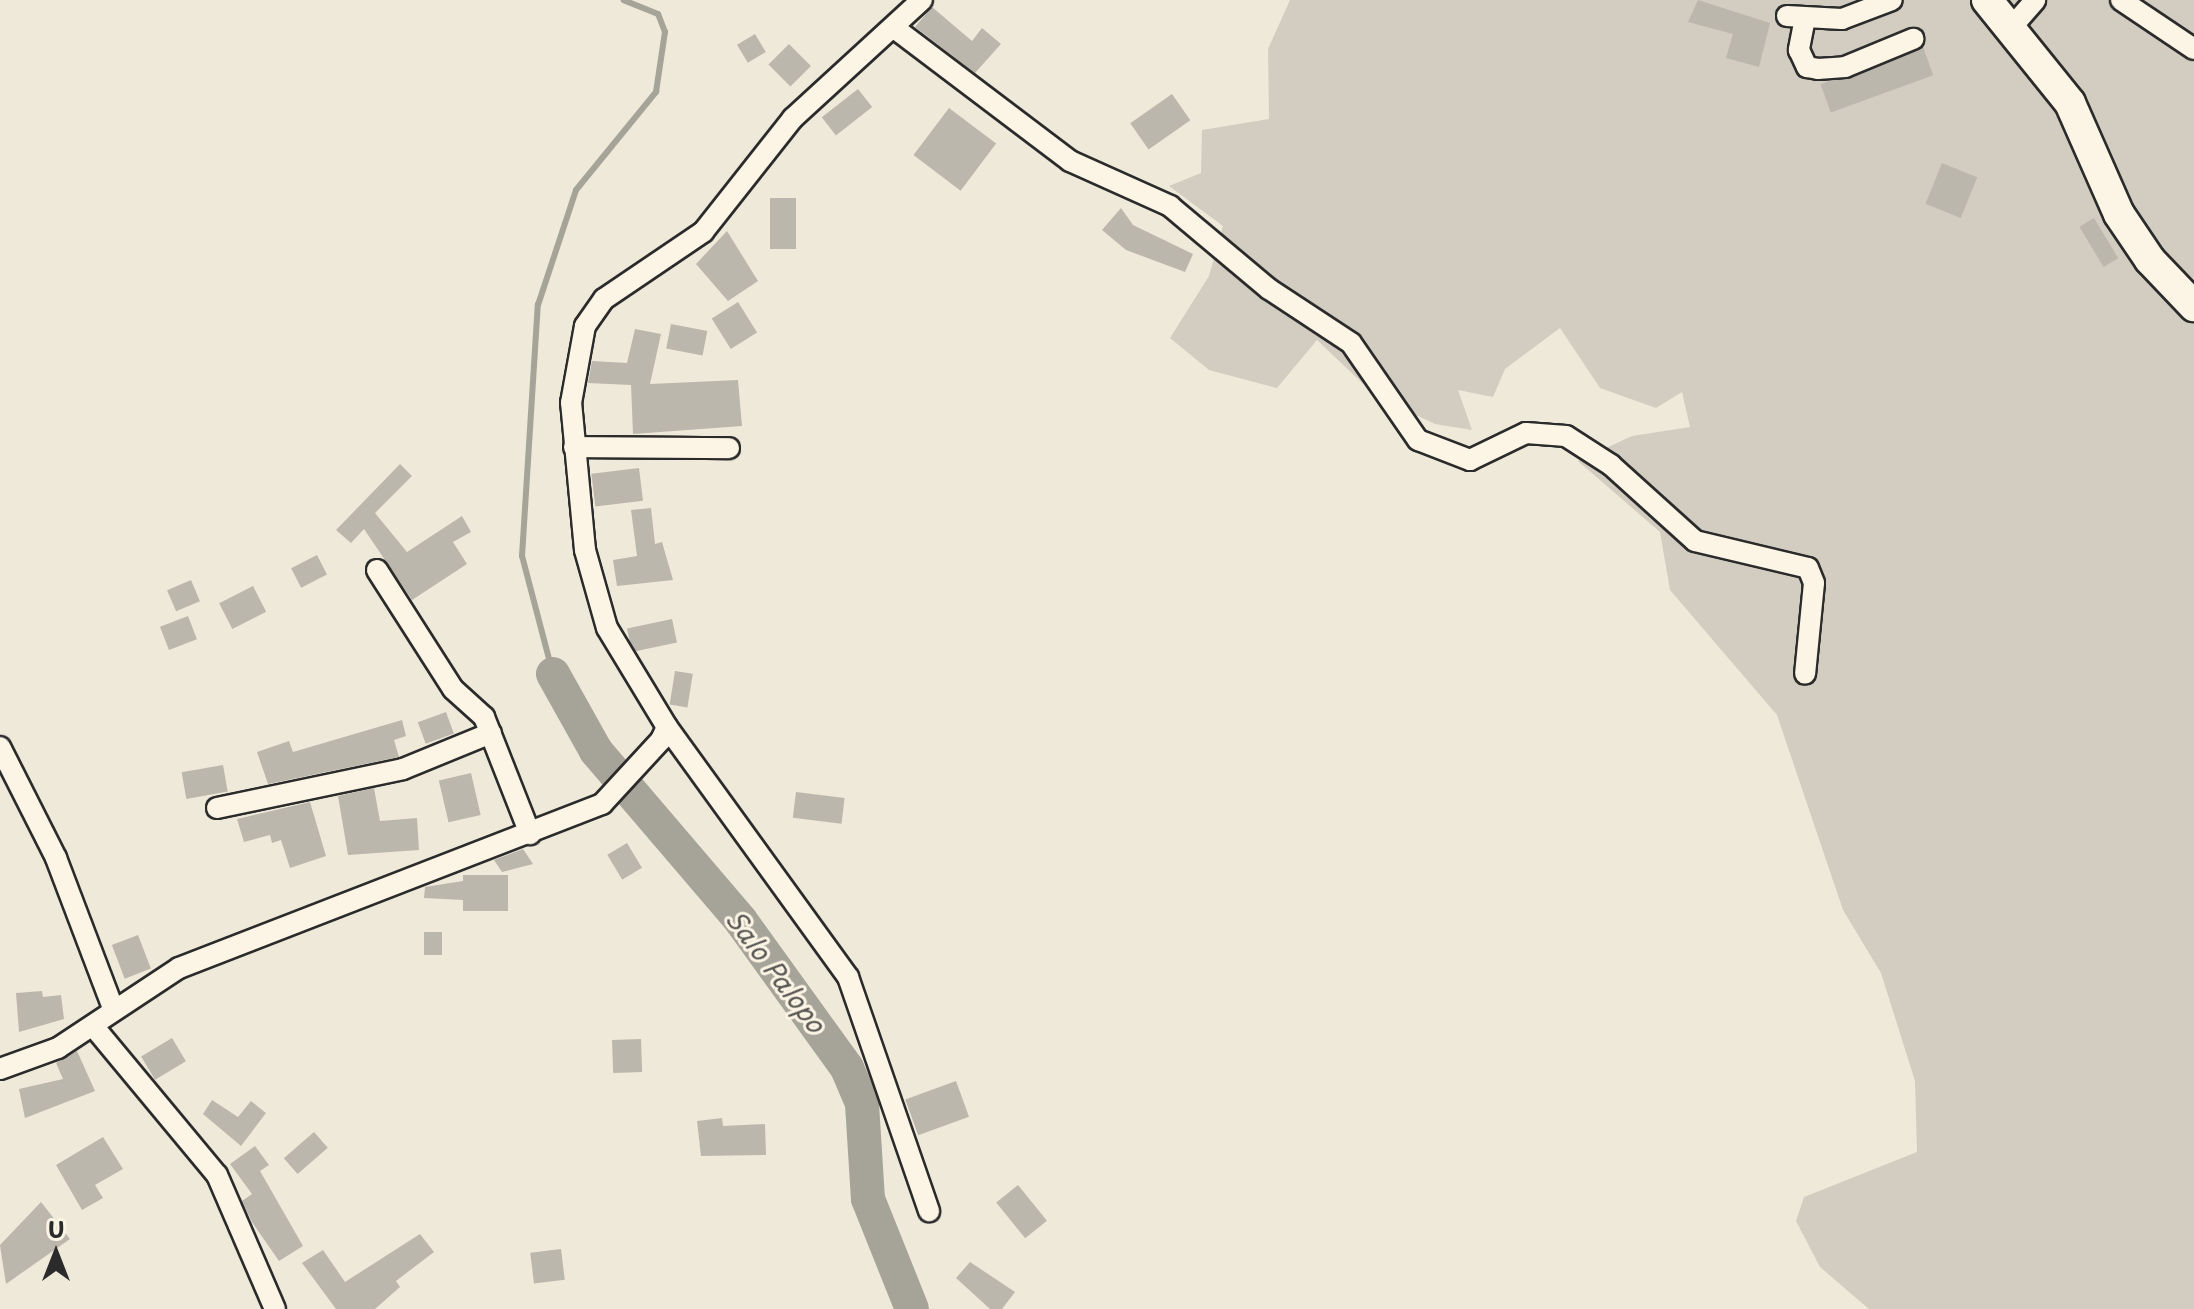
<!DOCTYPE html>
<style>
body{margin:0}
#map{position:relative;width:2194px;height:1309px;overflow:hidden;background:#efe9da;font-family:"Playpen Sans",sans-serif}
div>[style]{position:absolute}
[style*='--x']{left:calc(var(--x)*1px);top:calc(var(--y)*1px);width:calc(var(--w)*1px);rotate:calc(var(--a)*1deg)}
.green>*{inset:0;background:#d2cdc0}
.stream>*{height:6px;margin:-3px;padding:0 3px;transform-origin:3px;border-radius:3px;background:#a6a399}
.river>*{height:34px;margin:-17px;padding:0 17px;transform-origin:17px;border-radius:17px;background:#a6a399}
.building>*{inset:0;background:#bcb7ac;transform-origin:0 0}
.roads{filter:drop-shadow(2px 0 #2b2b2b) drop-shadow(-2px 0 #2b2b2b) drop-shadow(0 2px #2b2b2b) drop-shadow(0 -2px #2b2b2b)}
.minor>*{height:20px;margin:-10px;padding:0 10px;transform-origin:10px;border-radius:10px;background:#fcf5e5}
.highway>*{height:30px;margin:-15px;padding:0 15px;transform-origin:15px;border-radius:15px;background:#fcf5e5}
span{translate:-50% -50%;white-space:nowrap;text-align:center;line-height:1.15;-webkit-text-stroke:6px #fcf5e5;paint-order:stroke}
.water-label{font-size:26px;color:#565552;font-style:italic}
.north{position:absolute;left:16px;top:1213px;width:80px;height:80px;-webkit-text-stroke:6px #fcf5e5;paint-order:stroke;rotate:0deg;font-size:22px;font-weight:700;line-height:32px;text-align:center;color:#2b2b2b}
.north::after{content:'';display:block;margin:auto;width:28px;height:36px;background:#2b2b2b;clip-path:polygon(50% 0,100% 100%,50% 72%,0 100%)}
</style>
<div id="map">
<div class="green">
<i style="clip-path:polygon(1290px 0,2194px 0,2194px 1309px,1869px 1309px,1820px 1267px,1796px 1221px,1804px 1197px,1917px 1152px,1915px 1081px,1881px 973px,1843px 910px,1777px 715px,1670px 590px,1660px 532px,1578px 461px,1632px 436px,1690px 427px,1682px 392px,1656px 408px,1600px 388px,1560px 328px,1505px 369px,1493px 397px,1458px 390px,1472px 430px,1435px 424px,1376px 396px,1317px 340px,1277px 388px,1209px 370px,1170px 338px,1209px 276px,1223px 226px,1169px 186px,1201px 173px,1202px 130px,1269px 119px,1268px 49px)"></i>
</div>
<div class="stream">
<i style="--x:553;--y:674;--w:122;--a:-104.7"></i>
<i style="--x:522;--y:556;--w:252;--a:-86.4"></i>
<i style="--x:538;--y:305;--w:121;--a:-71.7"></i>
<i style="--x:576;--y:190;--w:127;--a:-50.8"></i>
<i style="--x:656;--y:92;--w:61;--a:-81.5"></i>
<i style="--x:665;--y:32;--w:19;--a:-111"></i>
<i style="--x:658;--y:14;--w:37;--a:-158"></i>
</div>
<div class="river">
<i style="--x:553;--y:674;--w:88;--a:60.8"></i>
<i style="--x:596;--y:751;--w:223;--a:49.5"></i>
<i style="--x:741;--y:921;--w:181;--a:54.2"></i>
<i style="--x:847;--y:1068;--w:39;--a:67"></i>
<i style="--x:862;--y:1104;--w:95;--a:86.4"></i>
<i style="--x:868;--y:1199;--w:118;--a:68.2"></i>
</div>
<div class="building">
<i style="clip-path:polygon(1698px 0,1770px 23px,1759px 67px,1726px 58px,1733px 34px,1688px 22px)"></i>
<i style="clip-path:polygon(932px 7px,972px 41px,982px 28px,1001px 44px,975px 73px,915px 27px)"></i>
<i style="left:755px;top:34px;width:21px;height:21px;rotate:59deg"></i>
<i style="left:789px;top:44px;width:31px;height:29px;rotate:45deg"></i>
<i style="left:1923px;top:47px;width:30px;height:109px;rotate:70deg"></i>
<i style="left:858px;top:89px;width:23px;height:46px;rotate:52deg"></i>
<i style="left:1172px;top:94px;width:32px;height:51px;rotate:55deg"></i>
<i style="left:949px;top:108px;width:59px;height:59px;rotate:37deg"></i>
<i style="left:1942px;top:163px;width:38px;height:44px;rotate:22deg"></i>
<i style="left:770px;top:198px;width:26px;height:51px"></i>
<i style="clip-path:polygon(1121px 208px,1133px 225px,1193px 254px,1185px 272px,1126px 250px,1102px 230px)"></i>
<i style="left:2094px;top:218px;width:47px;height:17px;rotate:59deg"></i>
<i style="clip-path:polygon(727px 231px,758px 281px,728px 301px,696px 264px)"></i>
<i style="left:738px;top:302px;width:36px;height:31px;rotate:58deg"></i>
<i style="left:671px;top:324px;width:37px;height:25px;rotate:11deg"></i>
<i style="clip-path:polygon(635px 329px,661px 334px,650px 384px,738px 380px,742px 426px,633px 434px,631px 385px,588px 383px,592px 361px,627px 363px)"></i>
<i style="clip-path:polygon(400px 464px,412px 476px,375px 513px,407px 552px,462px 516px,471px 532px,453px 542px,467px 564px,412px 600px,364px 529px,351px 543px,336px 530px)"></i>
<i style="left:639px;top:468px;width:33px;height:48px;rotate:83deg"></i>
<i style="clip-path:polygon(651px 508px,655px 544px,662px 542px,673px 580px,617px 586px,613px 560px,637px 556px,631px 510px)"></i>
<i style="left:317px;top:555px;width:22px;height:29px;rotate:63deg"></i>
<i style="left:191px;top:580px;width:23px;height:26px;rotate:67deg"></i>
<i style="left:253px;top:586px;width:29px;height:38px;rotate:63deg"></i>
<i style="left:188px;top:616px;width:25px;height:30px;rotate:69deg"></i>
<i style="left:672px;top:619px;width:24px;height:46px;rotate:78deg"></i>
<i style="left:675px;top:671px;width:18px;height:34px;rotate:9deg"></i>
<i style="left:446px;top:712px;width:23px;height:30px;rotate:70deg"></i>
<i style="clip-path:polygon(402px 720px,406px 736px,394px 740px,399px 757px,268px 784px,257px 752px,289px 741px,293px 752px)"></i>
<i style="left:223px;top:765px;width:27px;height:42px;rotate:80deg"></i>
<i style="left:471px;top:773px;width:43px;height:33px;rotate:77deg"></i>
<i style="clip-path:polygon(374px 788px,380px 821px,417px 818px,419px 850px,348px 855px,338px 796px)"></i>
<i style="left:796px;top:792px;width:49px;height:26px;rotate:7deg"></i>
<i style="clip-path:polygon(310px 802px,326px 856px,290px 868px,281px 840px,272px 843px,270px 835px,244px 842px,237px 819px)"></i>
<i style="left:627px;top:843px;width:29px;height:23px;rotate:59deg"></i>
<i style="clip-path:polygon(523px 849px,533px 864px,502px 872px,494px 860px)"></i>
<i style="clip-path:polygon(463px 875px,508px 875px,508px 911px,463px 911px,463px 900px,424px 898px,425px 887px,463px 881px)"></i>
<i style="left:424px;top:932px;width:18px;height:23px"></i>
<i style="left:138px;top:935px;width:36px;height:28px;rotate:69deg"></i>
<i style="clip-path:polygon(42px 991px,43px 997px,61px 995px,64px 1019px,19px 1032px,16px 993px)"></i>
<i style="left:172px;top:1038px;width:27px;height:36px;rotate:59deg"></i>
<i style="left:641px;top:1039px;width:33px;height:29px;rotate:88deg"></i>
<i style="clip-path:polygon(77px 1051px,95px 1091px,25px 1118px,19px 1089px,63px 1079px,56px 1063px)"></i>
<i style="left:956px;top:1081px;width:38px;height:54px;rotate:70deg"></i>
<i style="clip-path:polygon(212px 1100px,238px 1117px,251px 1101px,266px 1113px,241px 1146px,203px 1114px)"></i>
<i style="clip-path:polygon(722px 1118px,723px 1126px,765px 1124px,766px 1155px,701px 1156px,697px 1121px)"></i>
<i style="left:314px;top:1132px;width:21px;height:40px;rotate:49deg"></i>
<i style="clip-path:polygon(103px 1137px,123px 1169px,95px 1185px,103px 1198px,82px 1210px,56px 1165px)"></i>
<i style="clip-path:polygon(255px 1146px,269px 1165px,260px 1171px,303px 1246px,279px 1261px,252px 1222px,242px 1201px,252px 1194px,230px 1164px)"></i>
<i style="left:1018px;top:1185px;width:46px;height:28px;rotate:51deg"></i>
<i style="clip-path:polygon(41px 1202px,70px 1239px,6px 1284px,0 1245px)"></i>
<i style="clip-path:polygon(420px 1234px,434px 1252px,396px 1281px,400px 1287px,375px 1309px,336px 1309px,302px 1263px,323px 1250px,345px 1282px)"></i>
<i style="left:561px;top:1249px;width:31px;height:31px;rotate:83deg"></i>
<i style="clip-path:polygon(970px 1262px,1015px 1292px,1002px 1309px,990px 1309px,956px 1278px)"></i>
</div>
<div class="roads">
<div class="minor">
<i style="--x:2121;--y:0;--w:88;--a:33.9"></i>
<i style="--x:1787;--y:16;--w:55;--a:3.1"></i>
<i style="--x:1842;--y:19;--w:53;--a:-20.8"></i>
<i style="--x:1805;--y:18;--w:33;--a:101"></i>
<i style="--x:1799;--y:50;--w:19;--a:65"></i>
<i style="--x:1807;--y:67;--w:11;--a:10"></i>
<i style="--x:1818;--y:69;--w:27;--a:-4"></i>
<i style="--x:1845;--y:67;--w:74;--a:-22.4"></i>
<i style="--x:2011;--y:28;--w:37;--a:-49"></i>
<i style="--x:897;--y:30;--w:217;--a:37.1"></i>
<i style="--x:1070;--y:161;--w:110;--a:24.2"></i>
<i style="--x:1170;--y:206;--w:129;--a:40"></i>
<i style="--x:1269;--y:289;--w:98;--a:33.4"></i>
<i style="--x:1351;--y:343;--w:118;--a:55.4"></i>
<i style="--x:1418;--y:440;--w:56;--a:21"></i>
<i style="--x:1470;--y:460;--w:62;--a:-25.7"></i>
<i style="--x:1526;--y:433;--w:40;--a:4.3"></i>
<i style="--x:1566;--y:436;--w:54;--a:32.8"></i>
<i style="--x:1611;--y:465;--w:113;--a:42.1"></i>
<i style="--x:1695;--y:541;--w:116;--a:13.4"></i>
<i style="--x:1808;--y:568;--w:16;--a:68"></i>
<i style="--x:1814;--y:583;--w:91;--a:95.6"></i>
<i style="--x:574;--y:447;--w:155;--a:0.4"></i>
<i style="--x:377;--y:570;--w:141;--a:57.4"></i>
<i style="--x:453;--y:689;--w:42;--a:42.1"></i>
<i style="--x:484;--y:717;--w:126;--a:68.5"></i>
<i style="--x:667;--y:727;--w:309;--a:54.1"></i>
<i style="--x:848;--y:977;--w:248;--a:70.9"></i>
<i style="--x:0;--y:747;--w:124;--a:63.2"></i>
<i style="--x:56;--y:858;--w:160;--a:69.2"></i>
<i style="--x:217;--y:808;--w:190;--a:-11.8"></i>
<i style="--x:403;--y:769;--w:95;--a:-22.2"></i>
<i style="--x:94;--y:1027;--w:192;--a:50.3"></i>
<i style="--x:217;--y:1175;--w:146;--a:66.6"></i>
<i style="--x:0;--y:1069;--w:62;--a:-19.9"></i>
<i style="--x:58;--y:1048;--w:145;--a:-33.5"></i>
<i style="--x:179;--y:968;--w:454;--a:-21.2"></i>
<i style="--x:602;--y:804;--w:87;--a:-47.3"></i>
<i style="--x:661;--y:740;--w:14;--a:-65"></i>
<i style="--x:667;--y:727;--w:116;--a:-121.2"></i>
<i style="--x:607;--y:628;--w:81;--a:-105.8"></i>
<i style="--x:585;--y:550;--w:148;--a:-95.4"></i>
<i style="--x:571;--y:403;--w:78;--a:-79.7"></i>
<i style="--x:585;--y:326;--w:33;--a:-55"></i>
<i style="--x:604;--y:299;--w:120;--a:-34.1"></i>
<i style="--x:703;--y:232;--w:145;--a:-51.7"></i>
<i style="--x:793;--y:118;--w:175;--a:-42.5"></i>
</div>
<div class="highway">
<i style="--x:1987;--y:0;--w:132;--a:51.1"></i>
<i style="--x:2070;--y:103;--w:121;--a:66.2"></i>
<i style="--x:2119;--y:214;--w:55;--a:56"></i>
<i style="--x:2150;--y:260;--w:64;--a:46.3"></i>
</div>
</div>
<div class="water-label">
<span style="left:776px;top:971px;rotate:53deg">Salo Palopo</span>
</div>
<div class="north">U</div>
</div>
